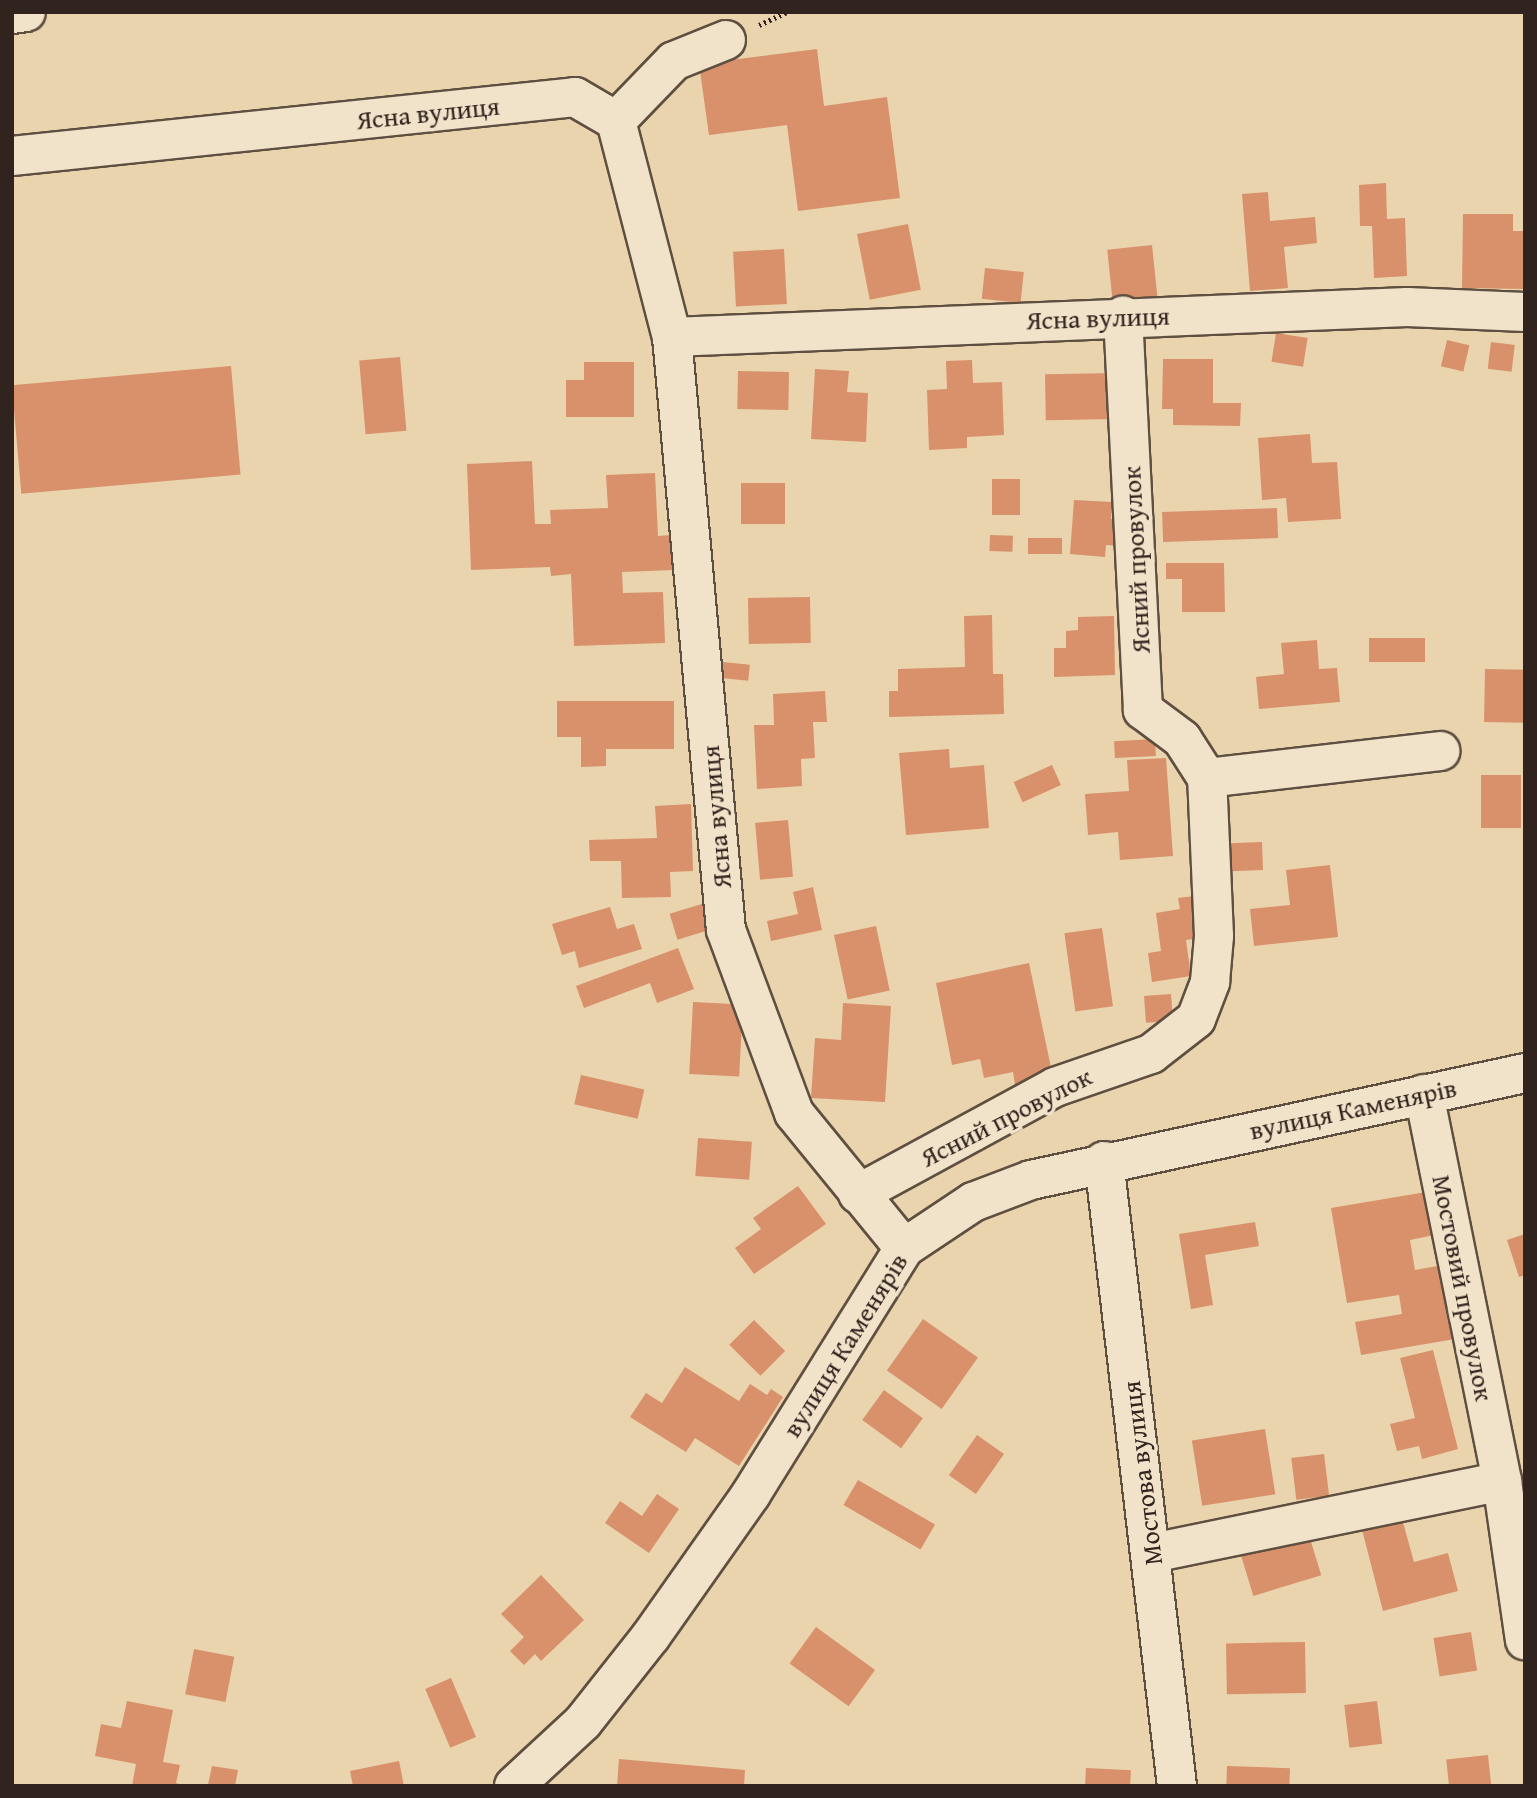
<!DOCTYPE html>
<meta charset="utf-8">
<style>
body{margin:0}
#map{position:relative;width:1537px;height:1798px;overflow:hidden;background:#e9d4ae;font-family:"Gentium Book Plus",serif}
div>[style]{position:absolute}
[style*='--x']{left:calc(var(--x)*1px);top:calc(var(--y)*1px);width:calc(var(--w)*1px);rotate:calc(var(--a)*1deg)}
.building>*{inset:0;background:#d8916b;transform-origin:0 0}
.path>*{height:4.5px;margin-top:-2.25px;transform-origin:0;background:repeating-linear-gradient(90deg,#31231d 0 2px,transparent 0 5.5px)}
.roads{filter:drop-shadow(2px 0 #5f4f41) drop-shadow(-2px 0 #5f4f41) drop-shadow(0 2px #5f4f41) drop-shadow(0 -2px #5f4f41)}
.street>*{height:38px;margin:-19px;padding:0 19px;transform-origin:19px;border-radius:19px;background:#f1e3ca}
.secondary>*{height:38px;margin:-19px;padding:0 19px;transform-origin:19px;border-radius:19px;background:#f1e3ca}
span{translate:-50% -50%;white-space:nowrap;text-align:center;line-height:1.15;-webkit-text-stroke:7px #f1e3ca;paint-order:stroke}
.street-label{font-size:26px;color:#31231d}
.frame{position:absolute;inset:0;border:14px solid #31231d;pointer-events:none}
</style>
<div id="map">
<div class="building">
<i style="clip-path:polygon(817px 49px,824px 106px,887px 97px,900px 198px,798px 211px,787px 125px,709px 135px,699px 64px)"></i>
<i style="clip-path:polygon(1386px 183px,1387px 219px,1405px 218px,1407px 276px,1374px 278px,1372px 226px,1360px 226px,1359px 185px)"></i>
<i style="clip-path:polygon(1268px 192px,1270px 221px,1315px 217px,1317px 243px,1284px 247px,1288px 288px,1250px 291px,1242px 194px)"></i>
<i style="clip-path:polygon(1463px 214px,1513px 214px,1513px 231px,1525px 231px,1525px 289px,1462px 288px)"></i>
<i style="left:908px;top:224px;width:67px;height:52px;rotate:79deg"></i>
<i style="left:1152px;top:245px;width:53px;height:45px;rotate:84deg"></i>
<i style="left:784px;top:249px;width:55px;height:51px;rotate:87deg"></i>
<i style="left:985px;top:268px;width:39px;height:31px;rotate:6deg"></i>
<i style="left:1276px;top:333px;width:32px;height:29px;rotate:9deg"></i>
<i style="left:1447px;top:340px;width:23px;height:27px;rotate:13deg"></i>
<i style="left:1491px;top:342px;width:24px;height:27px;rotate:7deg"></i>
<i style="left:400px;top:357px;width:74px;height:41px;rotate:85deg"></i>
<i style="clip-path:polygon(1163px 359px,1213px 359px,1213px 403px,1241px 403px,1240px 426px,1173px 425px,1173px 409px,1162px 409px)"></i>
<i style="clip-path:polygon(972px 360px,973px 383px,1002px 382px,1004px 435px,967px 437px,967px 448px,929px 450px,927px 390px,947px 389px,946px 361px)"></i>
<i style="clip-path:polygon(584px 362px,634px 362px,634px 417px,566px 417px,566px 380px,584px 380px)"></i>
<i style="left:231px;top:366px;width:109px;height:220px;rotate:85deg"></i>
<i style="clip-path:polygon(815px 369px,849px 371px,847px 392px,868px 393px,866px 442px,811px 439px)"></i>
<i style="left:738px;top:371px;width:51px;height:38px;rotate:1deg"></i>
<i style="left:1115px;top:373px;width:46px;height:70px;rotate:89deg"></i>
<i style="clip-path:polygon(1310px 434px,1312px 463px,1337px 462px,1341px 519px,1288px 522px,1286px 498px,1262px 500px,1258px 438px)"></i>
<i style="clip-path:polygon(532px 461px,535px 524px,551px 524px,550px 510px,608px 508px,606px 475px,655px 473px,658px 536px,671px 535px,673px 570px,622px 572px,623px 593px,663px 592px,665px 643px,574px 646px,571px 574px,551px 576px,550px 567px,471px 570px,467px 464px)"></i>
<i style="left:992px;top:479px;width:28px;height:36px"></i>
<i style="left:785px;top:483px;width:41px;height:44px;rotate:90deg"></i>
<i style="clip-path:polygon(1074px 500px,1112px 502px,1111px 519px,1126px 520px,1124px 546px,1106px 545px,1105px 557px,1070px 554px)"></i>
<i style="left:1277px;top:508px;width:30px;height:115px;rotate:88deg"></i>
<i style="left:990px;top:535px;width:23px;height:16px;rotate:2deg"></i>
<i style="left:1028px;top:538px;width:34px;height:16px"></i>
<i style="clip-path:polygon(1166px 563px,1224px 563px,1225px 612px,1182px 612px,1182px 579px,1166px 579px)"></i>
<i style="left:810px;top:597px;width:46px;height:62px;rotate:89deg"></i>
<i style="clip-path:polygon(992px 615px,993px 674px,1003px 674px,1004px 714px,889px 717px,889px 691px,898px 691px,898px 669px,965px 667px,964px 616px)"></i>
<i style="clip-path:polygon(1114px 616px,1115px 675px,1054px 677px,1054px 648px,1066px 648px,1066px 631px,1078px 630px,1078px 617px)"></i>
<i style="left:1425px;top:638px;width:24px;height:56px;rotate:90deg"></i>
<i style="clip-path:polygon(1317px 640px,1319px 669px,1337px 668px,1340px 702px,1259px 709px,1256px 677px,1284px 674px,1281px 643px)"></i>
<i style="left:723px;top:662px;width:27px;height:16px;rotate:6deg"></i>
<i style="left:1485px;top:669px;width:40px;height:53px;rotate:1deg"></i>
<i style="clip-path:polygon(825px 691px,827px 722px,813px 722px,815px 758px,801px 759px,802px 786px,757px 789px,754px 725px,774px 725px,773px 694px)"></i>
<i style="clip-path:polygon(557px 701px,674px 701px,674px 749px,606px 749px,606px 766px,581px 767px,581px 737px,557px 737px)"></i>
<i style="left:1155px;top:739px;width:17px;height:41px;rotate:87deg"></i>
<i style="clip-path:polygon(949px 749px,950px 768px,984px 765px,989px 828px,906px 835px,899px 753px)"></i>
<i style="clip-path:polygon(1166px 758px,1173px 856px,1120px 860px,1118px 832px,1088px 835px,1085px 794px,1129px 791px,1127px 760px)"></i>
<i style="left:1052px;top:765px;width:22px;height:42px;rotate:66deg"></i>
<i style="left:1481px;top:775px;width:40px;height:53px"></i>
<i style="clip-path:polygon(691px 804px,693px 871px,670px 872px,671px 897px,622px 898px,621px 861px,590px 861px,589px 840px,657px 838px,655px 806px)"></i>
<i style="left:788px;top:820px;width:57px;height:33px;rotate:85deg"></i>
<i style="left:1262px;top:842px;width:28px;height:33px;rotate:88deg"></i>
<i style="clip-path:polygon(1330px 865px,1338px 937px,1254px 946px,1250px 909px,1290px 905px,1286px 870px)"></i>
<i style="clip-path:polygon(813px 887px,822px 930px,771px 941px,767px 921px,798px 914px,793px 892px)"></i>
<i style="clip-path:polygon(1203px 895px,1208px 937px,1186px 940px,1191px 976px,1152px 982px,1148px 953px,1161px 951px,1156px 913px,1180px 909px,1178px 898px)"></i>
<i style="left:705px;top:903px;width:27px;height:37px;rotate:73deg"></i>
<i style="clip-path:polygon(610px 907px,617px 929px,634px 924px,642px 949px,579px 968px,575px 951px,562px 955px,552px 924px)"></i>
<i style="left:876px;top:926px;width:66px;height:43px;rotate:78deg"></i>
<i style="left:1102px;top:928px;width:79px;height:38px;rotate:82deg"></i>
<i style="clip-path:polygon(678px 948px,694px 989px,657px 1003px,650px 983px,584px 1008px,576px 986px)"></i>
<i style="clip-path:polygon(1029px 963px,1053px 1077px,1015px 1085px,1013px 1072px,984px 1078px,980px 1059px,952px 1065px,936px 983px)"></i>
<i style="left:1171px;top:994px;width:27px;height:27px;rotate:86deg"></i>
<i style="left:693px;top:1002px;width:50px;height:72px;rotate:3deg"></i>
<i style="clip-path:polygon(843px 1003px,891px 1006px,885px 1102px,811px 1098px,815px 1038px,841px 1040px)"></i>
<i style="left:581px;top:1075px;width:65px;height:30px;rotate:13deg"></i>
<i style="left:698px;top:1138px;width:54px;height:38px;rotate:4deg"></i>
<i style="clip-path:polygon(798px 1186px,826px 1224px,754px 1274px,735px 1248px,761px 1229px,753px 1218px)"></i>
<i style="clip-path:polygon(1432px 1191px,1439px 1234px,1410px 1240px,1415px 1270px,1443px 1265px,1455px 1339px,1361px 1355px,1355px 1322px,1402px 1314px,1399px 1295px,1347px 1303px,1331px 1208px)"></i>
<i style="clip-path:polygon(1255px 1222px,1259px 1246px,1205px 1255px,1213px 1305px,1191px 1309px,1179px 1234px)"></i>
<i style="clip-path:polygon(1525px 1234px,1525px 1275px,1519px 1277px,1507px 1240px)"></i>
<i style="left:923px;top:1319px;width:67px;height:63px;rotate:35deg"></i>
<i style="left:754px;top:1320px;width:44px;height:35px;rotate:45deg"></i>
<i style="clip-path:polygon(1433px 1350px,1458px 1449px,1422px 1459px,1419px 1446px,1397px 1451px,1390px 1424px,1415px 1418px,1400px 1358px)"></i>
<i style="clip-path:polygon(685px 1367px,739px 1401px,750px 1384px,767px 1395px,771px 1389px,783px 1397px,739px 1466px,695px 1438px,686px 1452px,630px 1417px,646px 1393px,662px 1403px)"></i>
<i style="left:884px;top:1390px;width:48px;height:37px;rotate:36deg"></i>
<i style="left:1265px;top:1429px;width:66px;height:74px;rotate:81deg"></i>
<i style="left:977px;top:1435px;width:33px;height:49px;rotate:35deg"></i>
<i style="left:1324px;top:1454px;width:42px;height:33px;rotate:83deg"></i>
<i style="left:858px;top:1480px;width:89px;height:29px;rotate:30deg"></i>
<i style="clip-path:polygon(657px 1494px,679px 1509px,649px 1553px,605px 1523px,620px 1501px,642px 1516px)"></i>
<i style="clip-path:polygon(1399px 1508px,1414px 1562px,1448px 1553px,1458px 1591px,1383px 1611px,1359px 1518px)"></i>
<i style="left:1309px;top:1535px;width:42px;height:71px;rotate:73deg"></i>
<i style="clip-path:polygon(541px 1575px,584px 1620px,541px 1661px,535px 1654px,524px 1665px,510px 1651px,524px 1637px,501px 1614px)"></i>
<i style="left:816px;top:1627px;width:73px;height:45px;rotate:36deg"></i>
<i style="left:1471px;top:1632px;width:39px;height:38px;rotate:81deg"></i>
<i style="left:1305px;top:1642px;width:51px;height:79px;rotate:89deg"></i>
<i style="left:194px;top:1649px;width:41px;height:46px;rotate:11deg"></i>
<i style="left:451px;top:1678px;width:64px;height:28px;rotate:67deg"></i>
<i style="clip-path:polygon(127px 1701px,173px 1710px,163px 1762px,180px 1765px,176px 1783px,185px 1786px,132px 1786px,136px 1764px,95px 1756px,101px 1724px,121px 1728px)"></i>
<i style="left:1377px;top:1701px;width:43px;height:33px;rotate:83deg"></i>
<i style="left:1488px;top:1755px;width:31px;height:42px;rotate:84deg"></i>
<i style="clip-path:polygon(619px 1759px,745px 1770px,744px 1786px,617px 1786px)"></i>
<i style="clip-path:polygon(399px 1761px,404px 1786px,353px 1786px,350px 1771px)"></i>
<i style="clip-path:polygon(212px 1766px,238px 1770px,235px 1786px,208px 1785px)"></i>
<i style="left:1227px;top:1766px;width:63px;height:20px;rotate:2deg"></i>
<i style="left:1086px;top:1768px;width:45px;height:18px;rotate:3deg"></i>
</div>
<div class="path">
<i style="--x:759;--y:25;--w:31;--a:-25"></i>
</div>
<div class="roads">
<div class="street">
<i style="--x:12;--y:14;--w:14;--a:-8"></i>
<i style="--x:616;--y:121;--w:83;--a:-46"></i>
<i style="--x:674;--y:61;--w:56;--a:-22"></i>
<i style="--x:12;--y:156;--w:566;--a:-5.98"></i>
<i style="--x:575;--y:97;--w:48;--a:30.3"></i>
<i style="--x:616;--y:121;--w:223;--a:75.5"></i>
<i style="--x:672;--y:337;--w:595;--a:84.8"></i>
<i style="--x:726;--y:930;--w:195;--a:69.6"></i>
<i style="--x:794;--y:1113;--w:174;--a:50.8"></i>
<i style="--x:672;--y:337;--w:736;--a:-2.34"></i>
<i style="--x:1407;--y:307;--w:118;--a:2.4"></i>
<i style="--x:1207;--y:778;--w:235;--a:-6.6"></i>
<i style="--x:1424;--y:1094;--w:395;--a:78.6"></i>
<i style="--x:1502;--y:1481;--w:161;--a:81.8"></i>
<i style="--x:1104;--y:1161;--w:629;--a:83.34"></i>
<i style="--x:858;--y:1194;--w:224;--a:-28.5"></i>
<i style="--x:1055;--y:1087;--w:102;--a:-19"></i>
<i style="--x:1151;--y:1054;--w:57;--a:-37.9"></i>
<i style="--x:1196;--y:1019;--w:40;--a:-69"></i>
<i style="--x:1210;--y:982;--w:46;--a:-85"></i>
<i style="--x:1214;--y:936;--w:158;--a:-92.5"></i>
<i style="--x:1207;--y:778;--w:46;--a:-122.7"></i>
<i style="--x:1182;--y:739;--w:49;--a:-143.4"></i>
<i style="--x:1143;--y:710;--w:395;--a:-92.9"></i>
<i style="--x:1152;--y:1553;--w:357;--a:-11.6"></i>
</div>
<div class="secondary">
<i style="--x:514;--y:1786;--w:94;--a:-42.8"></i>
<i style="--x:583;--y:1722;--w:110;--a:-51.7"></i>
<i style="--x:651;--y:1636;--w:174;--a:-54.8"></i>
<i style="--x:751;--y:1494;--w:290;--a:-58.1"></i>
<i style="--x:904;--y:1248;--w:83;--a:-33.7"></i>
<i style="--x:973;--y:1202;--w:62;--a:-20.8"></i>
<i style="--x:1031;--y:1180;--w:505;--a:-12.22"></i>
</div>
</div>
<div class="street-label">
<span style="left:428px;top:113px;rotate:-6deg">Ясна вулиця</span>
<span style="left:1098px;top:318px;rotate:-2deg">Ясна вулиця</span>
<span style="left:1136px;top:560px;rotate:-93deg">Ясний провулок</span>
<span style="left:716px;top:817px;rotate:-95deg">Ясна вулиця</span>
<span style="left:1353px;top:1109px;rotate:-12deg">вулиця Каменярів</span>
<span style="left:1006px;top:1117px;rotate:-27deg">Ясний провулок</span>
<span style="left:1463px;top:1288px;rotate:79deg">Мостовий провулок</span>
<span style="left:845px;top:1345px;rotate:-58deg">вулиця Каменярів</span>
<span style="left:1142px;top:1473px;rotate:-97deg">Мостова вулиця</span>
</div>
<div class="frame"></div>
</div>
